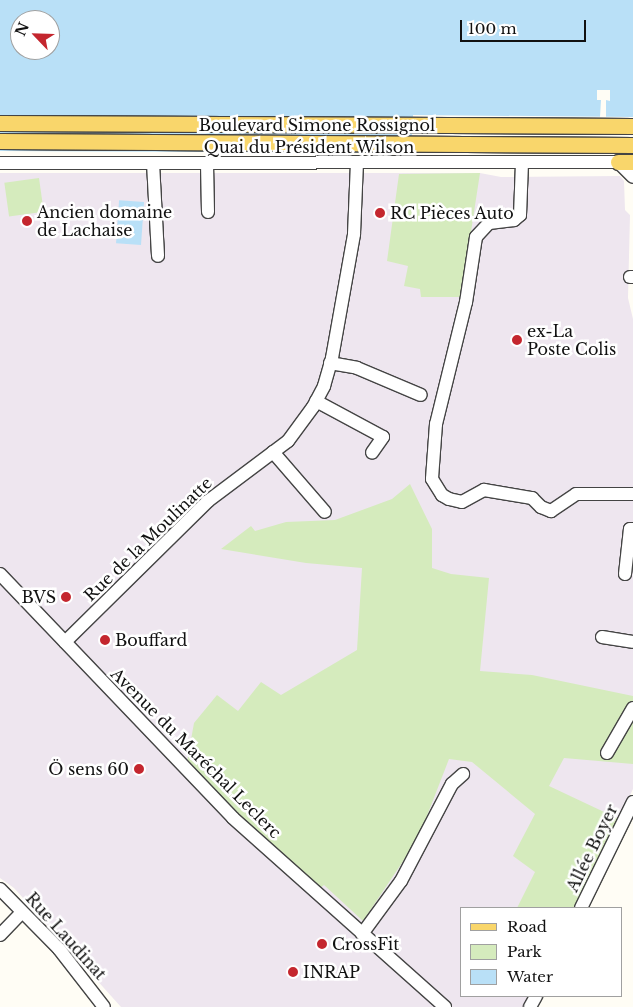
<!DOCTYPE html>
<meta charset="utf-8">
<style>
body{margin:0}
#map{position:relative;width:633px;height:1007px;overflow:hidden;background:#fffdf5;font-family:"Libre Baskerville",serif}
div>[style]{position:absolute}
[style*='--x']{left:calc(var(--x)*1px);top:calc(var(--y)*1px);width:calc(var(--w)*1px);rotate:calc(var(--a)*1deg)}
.industrial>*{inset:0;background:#eee6ef}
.green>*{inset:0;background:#d5ebbd;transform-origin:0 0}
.water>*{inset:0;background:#b9e0f7;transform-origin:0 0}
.pier>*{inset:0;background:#fffdf5}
.roads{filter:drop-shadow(1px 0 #444) drop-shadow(-1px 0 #444) drop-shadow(0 1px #444) drop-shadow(0 -1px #444)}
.minor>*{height:12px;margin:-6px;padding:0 6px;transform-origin:6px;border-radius:6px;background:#fff}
.major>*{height:15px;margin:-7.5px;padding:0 7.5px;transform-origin:7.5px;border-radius:7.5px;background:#f9d66b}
.dots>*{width:14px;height:14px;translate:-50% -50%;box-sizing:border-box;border:2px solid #fff;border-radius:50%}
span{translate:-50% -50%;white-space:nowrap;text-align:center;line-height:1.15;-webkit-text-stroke:5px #fff;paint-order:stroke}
.street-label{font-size:16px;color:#111}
.poi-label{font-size:16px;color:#111}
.left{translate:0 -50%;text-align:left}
.right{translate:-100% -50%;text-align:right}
.legend{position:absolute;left:460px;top:907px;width:162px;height:90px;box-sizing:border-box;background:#fff;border:1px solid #a0a0a0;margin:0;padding:6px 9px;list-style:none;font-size:15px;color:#111}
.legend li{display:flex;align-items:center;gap:10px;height:25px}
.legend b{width:25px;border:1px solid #a0a0a0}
.north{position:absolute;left:10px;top:10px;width:50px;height:50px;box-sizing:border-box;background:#fff;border:1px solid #a0a0a0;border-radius:50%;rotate:294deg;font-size:14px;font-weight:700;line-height:20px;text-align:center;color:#111}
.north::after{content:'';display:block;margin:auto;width:18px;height:22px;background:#c4262e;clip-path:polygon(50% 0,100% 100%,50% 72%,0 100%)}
.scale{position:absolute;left:460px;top:20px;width:126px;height:22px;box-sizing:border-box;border:2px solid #111;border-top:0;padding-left:6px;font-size:15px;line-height:18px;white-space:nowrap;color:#111;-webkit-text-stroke:4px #fff;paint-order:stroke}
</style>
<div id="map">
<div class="industrial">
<i style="clip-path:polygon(0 173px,480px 173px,501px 177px,620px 176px,624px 181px,625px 210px,630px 215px,628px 298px,633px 319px,633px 789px,575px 908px,462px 908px,462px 996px,530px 996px,525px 1007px,121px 1007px,14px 888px,0 878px)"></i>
</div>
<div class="green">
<i style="clip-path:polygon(480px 173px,461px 297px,421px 297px,420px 289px,404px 286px,408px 266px,387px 261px,399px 174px)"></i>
<i style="left:39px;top:178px;width:34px;height:35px;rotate:82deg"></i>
<i style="clip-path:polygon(410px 484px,432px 529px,432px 568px,451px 574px,489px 578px,480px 671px,532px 675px,633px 696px,633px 764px,564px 758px,549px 786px,619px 819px,575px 908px,517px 908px,535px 872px,513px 856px,535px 814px,472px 762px,449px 759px,418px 839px,363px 921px,324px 885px,319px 889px,247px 823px,187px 762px,194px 723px,217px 695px,238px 711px,261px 682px,281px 695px,357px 650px,362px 568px,306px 563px,221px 549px,251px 526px,255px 531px,286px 522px,335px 520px,392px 499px)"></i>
</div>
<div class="water">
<i style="clip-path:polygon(evenodd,0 0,633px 0,633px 117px,413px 115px,411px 153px,0 151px,0 0,20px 20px,50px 20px,50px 50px,20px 50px,20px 20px)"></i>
<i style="left:144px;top:202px;width:43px;height:25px;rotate:94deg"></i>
</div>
<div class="pier">
<i style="clip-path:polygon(597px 90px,610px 90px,610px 101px,606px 100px,606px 117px,600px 117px,601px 100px,597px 100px)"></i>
</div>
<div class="roads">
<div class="minor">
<i style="--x:0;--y:163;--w:618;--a:-0.09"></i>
<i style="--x:618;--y:162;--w:21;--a:45"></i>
<i style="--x:153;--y:163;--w:93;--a:86.9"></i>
<i style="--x:522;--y:163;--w:52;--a:92.2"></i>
<i style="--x:520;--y:215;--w:8;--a:140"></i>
<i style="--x:514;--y:220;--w:25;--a:173"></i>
<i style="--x:489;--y:223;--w:19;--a:133"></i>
<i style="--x:476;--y:237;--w:66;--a:98.7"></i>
<i style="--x:466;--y:302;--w:126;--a:103.8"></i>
<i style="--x:436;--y:424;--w:55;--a:94.2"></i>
<i style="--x:432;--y:479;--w:19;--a:58"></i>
<i style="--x:442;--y:495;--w:8;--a:30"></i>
<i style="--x:449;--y:499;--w:13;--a:13"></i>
<i style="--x:462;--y:502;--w:25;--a:-29"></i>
<i style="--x:484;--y:490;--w:49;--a:9.5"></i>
<i style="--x:532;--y:498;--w:13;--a:45"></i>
<i style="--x:541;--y:507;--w:11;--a:22"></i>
<i style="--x:551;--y:511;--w:30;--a:-34"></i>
<i style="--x:576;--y:494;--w:57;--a:0"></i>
<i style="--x:207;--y:164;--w:48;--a:88.8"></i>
<i style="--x:630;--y:277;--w:3;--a:0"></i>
<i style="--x:330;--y:363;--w:27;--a:10"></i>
<i style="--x:357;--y:368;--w:69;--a:22.9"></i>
<i style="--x:316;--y:401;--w:76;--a:28.2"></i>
<i style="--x:383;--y:437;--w:19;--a:125"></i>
<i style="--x:273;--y:452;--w:79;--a:49.1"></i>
<i style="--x:0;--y:574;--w:337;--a:46.3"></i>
<i style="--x:233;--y:818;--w:284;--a:41.7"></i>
<i style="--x:625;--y:574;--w:45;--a:-83.7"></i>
<i style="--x:630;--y:529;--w:3;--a:0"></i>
<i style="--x:602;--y:637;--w:31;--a:9"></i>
<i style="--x:65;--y:642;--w:201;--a:-44.6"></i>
<i style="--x:208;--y:501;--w:100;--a:-36.9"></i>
<i style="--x:288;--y:441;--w:42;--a:-53.7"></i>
<i style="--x:313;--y:407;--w:24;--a:-62"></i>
<i style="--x:324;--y:386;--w:29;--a:-74"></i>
<i style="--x:332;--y:358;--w:126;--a:-79.9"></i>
<i style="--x:354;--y:234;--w:71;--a:-87.6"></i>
<i style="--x:607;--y:753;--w:52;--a:-60"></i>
<i style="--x:0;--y:889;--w:84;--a:45.5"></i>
<i style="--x:59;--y:949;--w:73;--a:52.2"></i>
<i style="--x:581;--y:908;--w:118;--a:-63.9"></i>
<i style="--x:362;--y:934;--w:66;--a:-53.7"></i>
<i style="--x:401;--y:881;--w:110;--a:-62.3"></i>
<i style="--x:452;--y:784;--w:15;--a:-42"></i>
<i style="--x:0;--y:935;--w:29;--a:-46"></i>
<i style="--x:530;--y:1007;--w:13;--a:-61"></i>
</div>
<div class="major">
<i style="--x:0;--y:123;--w:633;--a:0.27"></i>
<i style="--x:0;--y:141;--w:633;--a:0.36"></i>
<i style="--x:618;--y:162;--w:15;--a:0"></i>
</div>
</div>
<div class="dots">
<i style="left:380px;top:213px;background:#c4262e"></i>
<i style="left:27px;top:221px;background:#c4262e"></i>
<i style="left:517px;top:340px;background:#c4262e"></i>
<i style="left:66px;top:597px;background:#c4262e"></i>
<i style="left:105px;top:640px;background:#c4262e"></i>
<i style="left:139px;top:769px;background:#c4262e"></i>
<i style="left:322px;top:944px;background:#c4262e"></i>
<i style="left:293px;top:972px;background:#c4262e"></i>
</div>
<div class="street-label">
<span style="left:317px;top:125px">Boulevard Simone Rossignol</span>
<span style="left:309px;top:147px">Quai du Président Wilson</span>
<span style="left:148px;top:539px;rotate:-44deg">Rue de la Moulinatte</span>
<span style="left:196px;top:753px;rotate:45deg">Avenue du Maréchal Leclerc</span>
<span style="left:592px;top:848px;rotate:-64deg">Allée Boyer</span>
<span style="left:66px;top:936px;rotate:48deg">Rue Laudinat</span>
</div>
<div class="poi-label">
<span class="left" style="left:37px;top:221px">Ancien domaine<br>de Lachaise</span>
<span class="left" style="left:390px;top:213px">RC Pièces Auto</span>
<span class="left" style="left:527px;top:340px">ex-La<br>Poste Colis</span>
<span class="right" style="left:56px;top:597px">BVS</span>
<span class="left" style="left:115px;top:640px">Bouffard</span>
<span class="right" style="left:129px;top:769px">Ö sens 60</span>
<span class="left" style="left:332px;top:944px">CrossFit</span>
<span class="left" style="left:303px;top:972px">INRAP</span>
</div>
<ul class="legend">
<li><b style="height:6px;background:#f9d66b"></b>Road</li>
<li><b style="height:14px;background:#d5ebbd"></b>Park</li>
<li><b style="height:14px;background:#b9e0f7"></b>Water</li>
</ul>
<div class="north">N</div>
<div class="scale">100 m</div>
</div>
